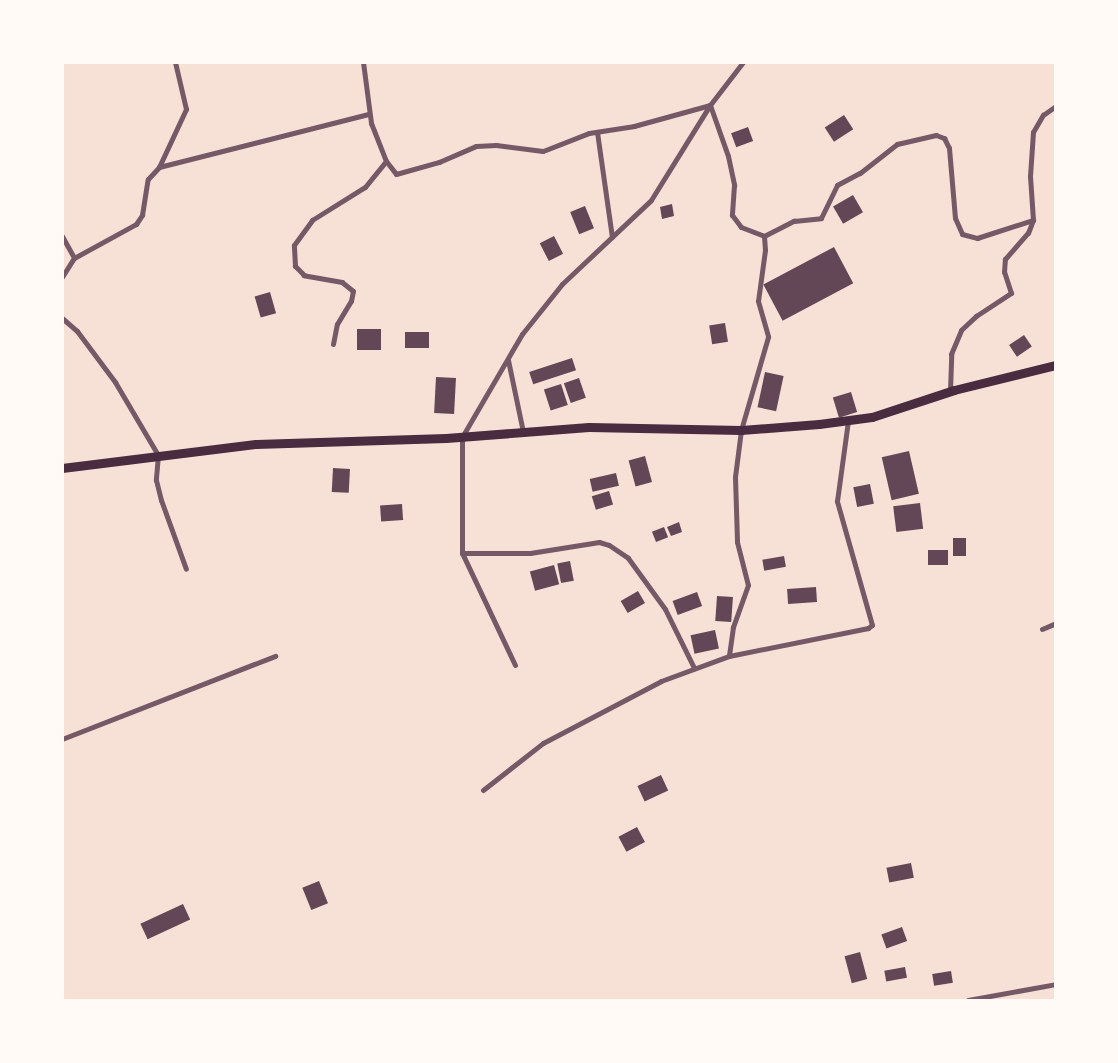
<!DOCTYPE html>
<style>
body{margin:0}
#map{position:relative;width:1118px;height:1063px;overflow:hidden;background:#f7e1d7;font-family:"Source Sans 3",sans-serif}
div>[style]{position:absolute}
[style*='--x']{left:calc(var(--x)*1px);top:calc(var(--y)*1px);width:calc(var(--w)*1px);rotate:calc(var(--a)*1deg)}
.building>*{inset:0;background:#644757;transform-origin:0 0}
.minor>*{height:5px;margin:-2.5px;padding:0 2.5px;transform-origin:2.5px;border-radius:2.5px;background:#755966}
.primary>*{height:9px;margin:-4.5px;padding:0 4.5px;transform-origin:4.5px;border-radius:4.5px;background:#4a2c40}
span{translate:-50% -50%;white-space:nowrap;text-align:center;line-height:1.15;-webkit-text-stroke:4px #fffaf5;paint-order:stroke}
.frame{position:absolute;inset:0;border:64px solid #fffaf5;pointer-events:none}
</style>
<div id="map">
<div class="building">
<i style="left:844px;top:115px;width:17px;height:23px;rotate:57deg"></i>
<i style="left:748px;top:127px;width:15px;height:18px;rotate:70deg"></i>
<i style="left:853px;top:195px;width:20px;height:23px;rotate:60deg"></i>
<i style="clip-path:polygon(672px 204px,674px 216px,662px 219px,660px 207px)"></i>
<i style="left:585px;top:206px;width:24px;height:16px;rotate:68deg"></i>
<i style="left:554px;top:236px;width:20px;height:16px;rotate:63deg"></i>
<i style="left:834px;top:247px;width:41px;height:80px;rotate:62deg"></i>
<i style="left:270px;top:292px;width:22px;height:16px;rotate:74deg"></i>
<i style="left:725px;top:323px;width:19px;height:16px;rotate:81deg"></i>
<i style="left:357px;top:329px;width:24px;height:21px"></i>
<i style="left:405px;top:332px;width:24px;height:16px"></i>
<i style="left:1024px;top:335px;width:14px;height:18px;rotate:56deg"></i>
<i style="left:572px;top:358px;width:13px;height:45px;rotate:72deg"></i>
<i style="left:765px;top:372px;width:19px;height:36px;rotate:12deg"></i>
<i style="left:436px;top:377px;width:20px;height:36px;rotate:3deg"></i>
<i style="left:579px;top:378px;width:21px;height:16px;rotate:71deg"></i>
<i style="left:561px;top:384px;width:22px;height:18px;rotate:72deg"></i>
<i style="left:851px;top:392px;width:21px;height:19px;rotate:73deg"></i>
<i style="left:909px;top:451px;width:44px;height:28px;rotate:77deg"></i>
<i style="left:645px;top:456px;width:27px;height:17px;rotate:75deg"></i>
<i style="left:333px;top:468px;width:17px;height:24px;rotate:3deg"></i>
<i style="left:616px;top:473px;width:13px;height:27px;rotate:77deg"></i>
<i style="left:870px;top:484px;width:20px;height:17px;rotate:79deg"></i>
<i style="left:609px;top:491px;width:14px;height:18px;rotate:73deg"></i>
<i style="left:920px;top:503px;width:26px;height:27px;rotate:83deg"></i>
<i style="left:402px;top:504px;width:16px;height:22px;rotate:86deg"></i>
<i style="clip-path:polygon(679px 522px,682px 532px,671px 536px,667px 527px)"></i>
<i style="left:664px;top:527px;width:11px;height:13px;rotate:68deg"></i>
<i style="left:953px;top:538px;width:13px;height:18px"></i>
<i style="left:928px;top:550px;width:20px;height:15px"></i>
<i style="left:784px;top:556px;width:11px;height:22px;rotate:80deg"></i>
<i style="left:570px;top:561px;width:20px;height:13px;rotate:79deg"></i>
<i style="left:554px;top:565px;width:20px;height:25px;rotate:75deg"></i>
<i style="left:816px;top:587px;width:15px;height:29px;rotate:86deg"></i>
<i style="left:638px;top:591px;width:14px;height:20px;rotate:60deg"></i>
<i style="left:697px;top:592px;width:15px;height:26px;rotate:70deg"></i>
<i style="left:717px;top:596px;width:16px;height:25px;rotate:4deg"></i>
<i style="left:715px;top:630px;width:19px;height:25px;rotate:78deg"></i>
<i style="left:661px;top:775px;width:17px;height:26px;rotate:65deg"></i>
<i style="left:637px;top:827px;width:17px;height:21px;rotate:62deg"></i>
<i style="left:911px;top:863px;width:15px;height:25px;rotate:79deg"></i>
<i style="left:319px;top:881px;width:24px;height:18px;rotate:68deg"></i>
<i style="left:183px;top:904px;width:17px;height:47px;rotate:65deg"></i>
<i style="left:902px;top:927px;width:15px;height:22px;rotate:70deg"></i>
<i style="left:860px;top:952px;width:28px;height:16px;rotate:75deg"></i>
<i style="left:905px;top:967px;width:11px;height:21px;rotate:80deg"></i>
<i style="left:951px;top:971px;width:12px;height:19px;rotate:81deg"></i>
</div>
<div class="minor">
<i style="--x:363;--y:62;--w:62;--a:82.5"></i>
<i style="--x:371;--y:123;--w:41;--a:68.5"></i>
<i style="--x:386;--y:161;--w:16;--a:52"></i>
<i style="--x:396;--y:174;--w:45;--a:-15.6"></i>
<i style="--x:439;--y:162;--w:40;--a:-23.4"></i>
<i style="--x:476;--y:146;--w:20;--a:-3"></i>
<i style="--x:496;--y:145;--w:47;--a:7.3"></i>
<i style="--x:543;--y:151;--w:49;--a:-21.4"></i>
<i style="--x:589;--y:133;--w:46;--a:-8.8"></i>
<i style="--x:634;--y:126;--w:79;--a:-15.4"></i>
<i style="--x:710;--y:105;--w:54;--a:70.6"></i>
<i style="--x:728;--y:156;--w:30;--a:78"></i>
<i style="--x:734;--y:185;--w:30;--a:94"></i>
<i style="--x:732;--y:215;--w:15;--a:53"></i>
<i style="--x:741;--y:227;--w:25;--a:21"></i>
<i style="--x:764;--y:236;--w:14;--a:86"></i>
<i style="--x:765;--y:250;--w:51;--a:97.8"></i>
<i style="--x:758;--y:301;--w:37;--a:74"></i>
<i style="--x:768;--y:337;--w:97;--a:106.2"></i>
<i style="--x:741;--y:430;--w:47;--a:97.3"></i>
<i style="--x:735;--y:477;--w:65;--a:88.2"></i>
<i style="--x:737;--y:542;--w:44;--a:75.7"></i>
<i style="--x:748;--y:585;--w:45;--a:109.7"></i>
<i style="--x:733;--y:627;--w:29;--a:98"></i>
<i style="--x:597;--y:132;--w:106;--a:81.9"></i>
<i style="--x:159;--y:167;--w:64;--a:-65"></i>
<i style="--x:186;--y:109;--w:48;--a:-103.2"></i>
<i style="--x:62;--y:236;--w:25;--a:61"></i>
<i style="--x:764;--y:236;--w:34;--a:-27"></i>
<i style="--x:794;--y:221;--w:27;--a:-6"></i>
<i style="--x:821;--y:218;--w:37;--a:-64"></i>
<i style="--x:837;--y:185;--w:26;--a:-28"></i>
<i style="--x:860;--y:173;--w:47;--a:-38.1"></i>
<i style="--x:897;--y:144;--w:40;--a:-13"></i>
<i style="--x:936;--y:135;--w:9;--a:21"></i>
<i style="--x:944;--y:138;--w:11;--a:63"></i>
<i style="--x:949;--y:148;--w:70;--a:85.1"></i>
<i style="--x:955;--y:218;--w:17;--a:66"></i>
<i style="--x:962;--y:234;--w:16;--a:15"></i>
<i style="--x:977;--y:238;--w:59;--a:-17.8"></i>
<i style="--x:62;--y:277;--w:22;--a:-58"></i>
<i style="--x:74;--y:258;--w:71;--a:-28.7"></i>
<i style="--x:136;--y:224;--w:11;--a:-56"></i>
<i style="--x:142;--y:215;--w:36;--a:-81"></i>
<i style="--x:148;--y:179;--w:16;--a:-47"></i>
<i style="--x:159;--y:167;--w:217;--a:-14.2"></i>
<i style="--x:62;--y:318;--w:20;--a:41"></i>
<i style="--x:77;--y:331;--w:64;--a:53.3"></i>
<i style="--x:115;--y:382;--w:85;--a:59.5"></i>
<i style="--x:158;--y:455;--w:25;--a:95"></i>
<i style="--x:156;--y:480;--w:21;--a:76"></i>
<i style="--x:161;--y:500;--w:73;--a:70.1"></i>
<i style="--x:333;--y:344;--w:20;--a:-79"></i>
<i style="--x:337;--y:324;--w:27;--a:-59"></i>
<i style="--x:351;--y:301;--w:10;--a:-79"></i>
<i style="--x:353;--y:291;--w:14;--a:-141"></i>
<i style="--x:342;--y:282;--w:39;--a:-170"></i>
<i style="--x:304;--y:275;--w:13;--a:-135"></i>
<i style="--x:295;--y:266;--w:21;--a:-93"></i>
<i style="--x:294;--y:245;--w:31;--a:-54"></i>
<i style="--x:312;--y:220;--w:62;--a:-31.9"></i>
<i style="--x:365;--y:187;--w:33;--a:-51"></i>
<i style="--x:508;--y:360;--w:74;--a:78.2"></i>
<i style="--x:950;--y:391;--w:37;--a:-88"></i>
<i style="--x:951;--y:354;--w:26;--a:-67"></i>
<i style="--x:961;--y:330;--w:21;--a:-43"></i>
<i style="--x:976;--y:316;--w:42;--a:-33.3"></i>
<i style="--x:1011;--y:293;--w:22;--a:-108"></i>
<i style="--x:1004;--y:272;--w:13;--a:-86"></i>
<i style="--x:1005;--y:259;--w:35;--a:-49"></i>
<i style="--x:1028;--y:233;--w:14;--a:-69"></i>
<i style="--x:1033;--y:220;--w:44;--a:-93.9"></i>
<i style="--x:1030;--y:176;--w:44;--a:-86.1"></i>
<i style="--x:1033;--y:132;--w:20;--a:-60"></i>
<i style="--x:1043;--y:115;--w:16;--a:-35"></i>
<i style="--x:462;--y:553;--w:68;--a:0"></i>
<i style="--x:530;--y:553;--w:70;--a:-9.1"></i>
<i style="--x:599;--y:542;--w:10;--a:17"></i>
<i style="--x:609;--y:545;--w:23;--a:34"></i>
<i style="--x:628;--y:558;--w:63;--a:54"></i>
<i style="--x:665;--y:609;--w:66;--a:63.8"></i>
<i style="--x:1042;--y:629;--w:15;--a:-23"></i>
<i style="--x:515;--y:665;--w:124;--a:-115.3"></i>
<i style="--x:462;--y:553;--w:116;--a:-90"></i>
<i style="--x:462;--y:437;--w:119;--a:-59.8"></i>
<i style="--x:522;--y:334;--w:64;--a:-51.3"></i>
<i style="--x:562;--y:284;--w:122;--a:-43.3"></i>
<i style="--x:651;--y:200;--w:112;--a:-58.2"></i>
<i style="--x:710;--y:105;--w:54;--a:-52.5"></i>
<i style="--x:62;--y:739;--w:229;--a:-21.3"></i>
<i style="--x:483;--y:790;--w:76;--a:-38.1"></i>
<i style="--x:543;--y:743;--w:133;--a:-27.7"></i>
<i style="--x:661;--y:681;--w:72;--a:-20.2"></i>
<i style="--x:729;--y:656;--w:142;--a:-11.4"></i>
<i style="--x:868;--y:628;--w:5;--a:-37"></i>
<i style="--x:872;--y:625;--w:129;--a:-105.8"></i>
<i style="--x:837;--y:501;--w:81;--a:-82.2"></i>
<i style="--x:968;--y:1000;--w:89;--a:-10.3"></i>
</div>
<div class="primary">
<i style="--x:62;--y:468;--w:195;--a:-7.1"></i>
<i style="--x:256;--y:444;--w:190;--a:-1.8"></i>
<i style="--x:446;--y:438;--w:143;--a:-4.4"></i>
<i style="--x:589;--y:427;--w:152;--a:1.1"></i>
<i style="--x:741;--y:430;--w:78;--a:-4.4"></i>
<i style="--x:819;--y:424;--w:53;--a:-7.5"></i>
<i style="--x:872;--y:417;--w:86;--a:-18.2"></i>
<i style="--x:954;--y:390;--w:105;--a:-13.8"></i>
</div>
<div class="frame"></div>
</div>
